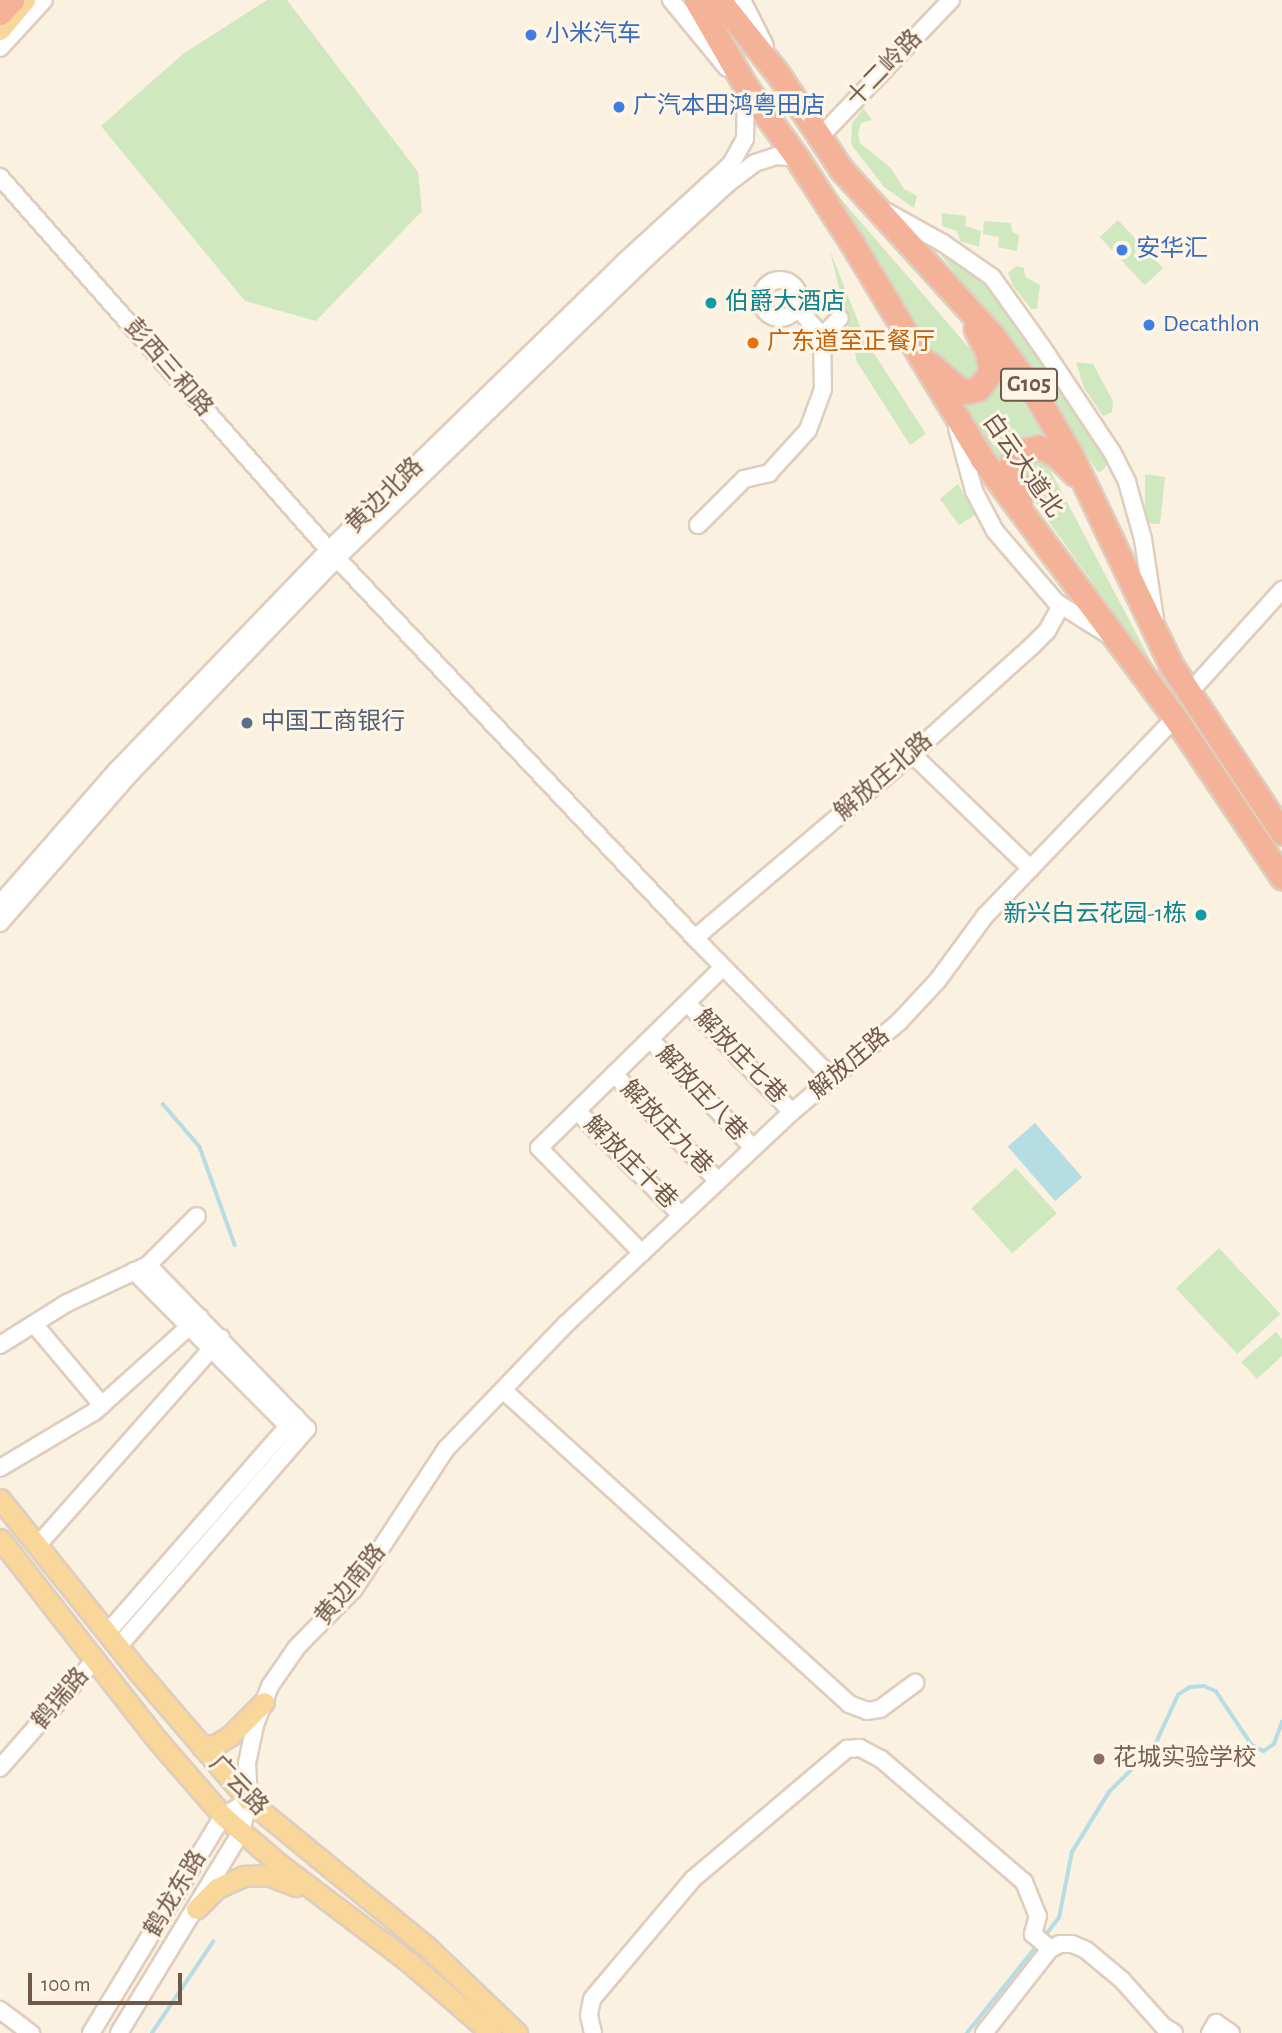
<!DOCTYPE html>
<meta charset="utf-8">
<style>
body{margin:0}
#map{position:relative;width:1282px;height:2033px;overflow:hidden;background:#fbf1e0;font-family:"Alegreya Sans","Noto Sans SC",sans-serif}
div>[style]{position:absolute}
[style*='--x']{left:calc(var(--x)*1px);top:calc(var(--y)*1px);width:calc(var(--w)*1px);rotate:calc(var(--a)*1deg)}
.green>*{inset:0;background:#cfe8c0;transform-origin:0 0}
.water>*{inset:0;background:#b6dce4;transform-origin:0 0}
.stream>*{height:3.5px;margin:-1.75px;padding:0 1.75px;transform-origin:1.75px;border-radius:1.75px;background:#b6dce4}
.roads{filter:drop-shadow(2px 0 #dfcdbd) drop-shadow(-2px 0 #dfcdbd) drop-shadow(0 2px #dfcdbd) drop-shadow(0 -2px #dfcdbd)}
.minor>*{height:16px;margin:-8px;padding:0 8px;transform-origin:8px;border-radius:8px;background:#fff}
.minor>.ring{margin:-8px;padding:0;box-sizing:content-box;background:none;border:16px solid #fff;border-radius:50%}
.major>*{height:19px;margin:-9.5px;padding:0 9.5px;transform-origin:9.5px;border-radius:9.5px;background:#f9d79a}
.highway>*{height:23px;margin:-11.5px;padding:0 11.5px;transform-origin:11.5px;border-radius:11.5px;background:#f4b298}
.dots>*{width:19px;height:19px;translate:-50% -50%;box-sizing:border-box;border:4px solid #fff5e6;border-radius:50%}
span{translate:-50% -50%;white-space:nowrap;text-align:center;line-height:1.15;-webkit-text-stroke:6px #fff5e6;paint-order:stroke}
.shield-label span{padding:2px 5px;background:#fff5e6;border:2px solid;border-radius:5px;-webkit-text-stroke-width:0}
.shield-label{font-size:23px;color:#715849;font-weight:700}
.shop-label{font-size:24px;color:#366cbe}
.left{translate:0 -50%;text-align:left}
.street-label{font-size:24px;color:#715849}
.culture-label{font-size:24px;color:#0d838f}
.right{translate:-100% -50%;text-align:right}
.food-label{font-size:24px;color:#c56008}
.service-label{font-size:24px;color:#4e5e75}
.education-label{font-size:24px;color:#785e54}
.scale{position:absolute;left:28px;top:1973px;width:154px;height:32px;box-sizing:border-box;border:4px solid #715849;border-top:0;padding-left:9px;font-size:21px;line-height:24px;white-space:nowrap;color:#715849;-webkit-text-stroke:5px #fff5e6;paint-order:stroke}
</style>
<div id="map">
<div class="green">
<i style="clip-path:polygon(267px 0,287px 0,418px 172px,422px 211px,316px 321px,245px 301px,101px 126px,183px 54px)"></i>
<i style="clip-path:polygon(863px 108px,872px 120px,861px 123px,858px 133px,860px 143px,891px 168px,904px 189px,917px 196px,914px 208px,884px 187px,851px 144px,852px 124px)"></i>
<i style="clip-path:polygon(829px 185px,977px 357px,979px 371px,970px 381px,963px 381px,944px 367px)"></i>
<i style="clip-path:polygon(942px 213px,966px 216px,965px 226px,981px 231px,979px 247px,960px 241px,957px 231px,942px 226px)"></i>
<i style="left:1118px;top:220px;width:66px;height:25px;rotate:47deg"></i>
<i style="clip-path:polygon(984px 221px,1011px 223px,1012px 232px,1019px 235px,1017px 251px,998px 247px,999px 237px,983px 234px)"></i>
<i style="clip-path:polygon(936px 249px,986px 279px,1107px 455px,1110px 461px,1102px 471px,1098px 472px,1016px 349px)"></i>
<i style="clip-path:polygon(830px 251px,866px 341px,926px 434px,910px 445px,857px 362px)"></i>
<i style="clip-path:polygon(1016px 266px,1024px 268px,1025px 277px,1040px 285px,1037px 309px,1031px 309px,1013px 286px,1008px 273px)"></i>
<i style="clip-path:polygon(1076px 362px,1093px 364px,1113px 401px,1112px 412px,1103px 416px,1084px 388px)"></i>
<i style="clip-path:polygon(997px 363px,1046px 438px,1017px 442px,1004px 452px,998px 468px,951px 391px,959px 397px)"></i>
<i style="clip-path:polygon(1033px 456px,1042px 459px,1048px 466px,1156px 671px,1024px 487px,1019px 466px)"></i>
<i style="clip-path:polygon(1145px 474px,1165px 477px,1160px 524px,1145px 523px)"></i>
<i style="clip-path:polygon(958px 484px,975px 515px,959px 525px,940px 499px)"></i>
<i style="left:1016px;top:1168px;width:61px;height:60px;rotate:48deg"></i>
<i style="left:1219px;top:1248px;width:90px;height:59px;rotate:47deg"></i>
<i style="clip-path:polygon(1276px 1332px,1282px 1339px,1282px 1356px,1257px 1379px,1241px 1362px)"></i>
</div>
<div class="water">
<i style="left:1035px;top:1123px;width:72px;height:36px;rotate:49deg"></i>
</div>
<div class="stream">
<i style="--x:163;--y:1104;--w:57;--a:49.3"></i>
<i style="--x:200;--y:1147;--w:104;--a:70.3"></i>
<i style="--x:1044;--y:1937;--w:24;--a:-52"></i>
<i style="--x:1059;--y:1918;--w:67;--a:-78.9"></i>
<i style="--x:1072;--y:1852;--w:70;--a:-58.3"></i>
<i style="--x:1109;--y:1792;--w:64;--a:-45"></i>
<i style="--x:1154;--y:1747;--w:57;--a:-65.2"></i>
<i style="--x:1178;--y:1695;--w:14;--a:-34"></i>
<i style="--x:1190;--y:1687;--w:14;--a:-4"></i>
<i style="--x:1204;--y:1686;--w:13;--a:23"></i>
<i style="--x:1216;--y:1691;--w:65;--a:56.3"></i>
<i style="--x:1252;--y:1745;--w:13;--a:27"></i>
<i style="--x:1264;--y:1751;--w:12;--a:-35"></i>
<i style="--x:1274;--y:1744;--w:23;--a:-70"></i>
<i style="--x:152;--y:2033;--w:110;--a:-56.2"></i>
<i style="--x:967;--y:2033;--w:115;--a:-51.3"></i>
</div>
<div class="roads">
<div class="minor">
<i style="--x:671;--y:0;--w:88;--a:50.5"></i>
<i style="--x:742;--y:0;--w:51;--a:63.4"></i>
<i style="--x:0;--y:48;--w:65;--a:-47.5"></i>
<i style="--x:819;--y:138;--w:191;--a:-46.3"></i>
<i style="--x:0;--y:177;--w:497;--a:48.6"></i>
<i style="--x:329;--y:550;--w:533;--a:46.67"></i>
<i style="--x:695;--y:938;--w:197;--a:45.6"></i>
<i style="--x:887;--y:212;--w:64;--a:29"></i>
<i style="--x:943;--y:243;--w:60;--a:34.8"></i>
<i style="--x:992;--y:277;--w:86;--a:54.5"></i>
<i style="--x:1042;--y:347;--w:126;--a:56.3"></i>
<i style="--x:1112;--y:452;--w:34;--a:63"></i>
<i style="--x:1127;--y:482;--w:59;--a:74.3"></i>
<i style="--x:1143;--y:539;--w:81;--a:81.5"></i>
<i class="ring" style="left:761px;top:280px;width:22px;height:22px"></i>
<i style="--x:822;--y:336;--w:25;--a:-45"></i>
<i style="--x:957;--y:428;--w:65;--a:74.9"></i>
<i style="--x:974;--y:491;--w:45;--a:62.3"></i>
<i style="--x:995;--y:531;--w:94;--a:49.3"></i>
<i style="--x:1056;--y:602;--w:64;--a:32.2"></i>
<i style="--x:698;--y:525;--w:65;--a:-45"></i>
<i style="--x:744;--y:479;--w:26;--a:-13"></i>
<i style="--x:769;--y:473;--w:58;--a:-47.8"></i>
<i style="--x:808;--y:430;--w:44;--a:-69.9"></i>
<i style="--x:823;--y:389;--w:53;--a:-91.1"></i>
<i style="--x:822;--y:336;--w:38;--a:-131"></i>
<i style="--x:1189;--y:693;--w:139;--a:-47.9"></i>
<i style="--x:912;--y:754;--w:165;--a:44"></i>
<i style="--x:0;--y:904;--w:178;--a:-48.9"></i>
<i style="--x:117;--y:770;--w:306;--a:-46.1"></i>
<i style="--x:329;--y:550;--w:412;--a:-44.3"></i>
<i style="--x:624;--y:262;--w:145;--a:-42.5"></i>
<i style="--x:731;--y:164;--w:29;--a:-61"></i>
<i style="--x:745;--y:139;--w:49;--a:-88.8"></i>
<i style="--x:0;--y:923;--w:198;--a:-48.9"></i>
<i style="--x:130;--y:774;--w:299;--a:-46.2"></i>
<i style="--x:337;--y:558;--w:421;--a:-44.1"></i>
<i style="--x:639;--y:265;--w:120;--a:-42.6"></i>
<i style="--x:727;--y:184;--w:35;--a:-37"></i>
<i style="--x:755;--y:163;--w:22;--a:-18"></i>
<i style="--x:776;--y:156;--w:21;--a:5"></i>
<i style="--x:695;--y:938;--w:285;--a:-40.3"></i>
<i style="--x:912;--y:754;--w:161;--a:-42"></i>
<i style="--x:1032;--y:646;--w:21;--a:-45"></i>
<i style="--x:1047;--y:631;--w:29;--a:-61"></i>
<i style="--x:687;--y:1003;--w:151;--a:46.1"></i>
<i style="--x:650;--y:1039;--w:150;--a:46.6"></i>
<i style="--x:614;--y:1074;--w:149;--a:45.8"></i>
<i style="--x:577;--y:1111;--w:148;--a:45"></i>
<i style="--x:642;--y:1253;--w:147;--a:-134.4"></i>
<i style="--x:539;--y:1148;--w:258;--a:-44.5"></i>
<i style="--x:134;--y:1271;--w:228;--a:45.2"></i>
<i style="--x:34;--y:1324;--w:106;--a:50"></i>
<i style="--x:0;--y:1345;--w:79;--a:-32.1"></i>
<i style="--x:67;--y:1303;--w:89;--a:-25.1"></i>
<i style="--x:148;--y:1265;--w:69;--a:-45"></i>
<i style="--x:503;--y:1390;--w:467;--a:42.2"></i>
<i style="--x:849;--y:1704;--w:19;--a:21"></i>
<i style="--x:867;--y:1711;--w:13;--a:-9"></i>
<i style="--x:880;--y:1709;--w:44;--a:-36.6"></i>
<i style="--x:0;--y:1468;--w:109;--a:-30.8"></i>
<i style="--x:94;--y:1412;--w:142;--a:-41.9"></i>
<i style="--x:37;--y:1546;--w:278;--a:-48.5"></i>
<i style="--x:107;--y:1633;--w:287;--a:-48.8"></i>
<i style="--x:118;--y:1647;--w:289;--a:-49.1"></i>
<i style="--x:307;--y:1429;--w:228;--a:-134.1"></i>
<i style="--x:0;--y:1768;--w:142;--a:-48.7"></i>
<i style="--x:0;--y:2010;--w:39;--a:37"></i>
<i style="--x:91;--y:2033;--w:254;--a:-58.7"></i>
<i style="--x:223;--y:1816;--w:30;--a:-30"></i>
<i style="--x:119;--y:2033;--w:235;--a:-58.7"></i>
<i style="--x:241;--y:1832;--w:32;--a:-76"></i>
<i style="--x:249;--y:1801;--w:38;--a:-93"></i>
<i style="--x:247;--y:1763;--w:39;--a:-78"></i>
<i style="--x:255;--y:1725;--w:42;--a:-69"></i>
<i style="--x:270;--y:1686;--w:47;--a:-55.3"></i>
<i style="--x:297;--y:1647;--w:81;--a:-45.5"></i>
<i style="--x:354;--y:1589;--w:168;--a:-56.7"></i>
<i style="--x:446;--y:1449;--w:173;--a:-46.2"></i>
<i style="--x:566;--y:1324;--w:310;--a:-43.2"></i>
<i style="--x:792;--y:1112;--w:140;--a:-40.1"></i>
<i style="--x:899;--y:1022;--w:57;--a:-47.1"></i>
<i style="--x:938;--y:980;--w:79;--a:-53.7"></i>
<i style="--x:985;--y:916;--w:274;--a:-46.2"></i>
<i style="--x:593;--y:2033;--w:18;--a:-103"></i>
<i style="--x:589;--y:2015;--w:16;--a:-79"></i>
<i style="--x:592;--y:1999;--w:157;--a:-49.9"></i>
<i style="--x:693;--y:1879;--w:202;--a:-40.2"></i>
<i style="--x:847;--y:1749;--w:13;--a:-4"></i>
<i style="--x:860;--y:1748;--w:24;--a:28"></i>
<i style="--x:881;--y:1759;--w:189;--a:40.7"></i>
<i style="--x:1024;--y:1882;--w:37;--a:68"></i>
<i style="--x:1038;--y:1916;--w:19;--a:106"></i>
<i style="--x:1033;--y:1934;--w:23;--a:41"></i>
<i style="--x:984;--y:2033;--w:107;--a:-51.8"></i>
<i style="--x:1050;--y:1949;--w:11;--a:-27"></i>
<i style="--x:1060;--y:1944;--w:12;--a:0"></i>
<i style="--x:1072;--y:1944;--w:15;--a:23"></i>
<i style="--x:1086;--y:1950;--w:47;--a:39.8"></i>
<i style="--x:1122;--y:1980;--w:62;--a:48.3"></i>
<i style="--x:1163;--y:2026;--w:13;--a:32"></i>
<i style="--x:1210;--y:2033;--w:12;--a:-59"></i>
<i style="--x:1216;--y:2023;--w:18;--a:34"></i>
</div>
<div class="major">
<i style="--x:0;--y:30;--w:39;--a:-50"></i>
<i style="--x:0;--y:1499;--w:218;--a:51.3"></i>
<i style="--x:136;--y:1669;--w:174;--a:49.4"></i>
<i style="--x:249;--y:1801;--w:229;--a:39.3"></i>
<i style="--x:426;--y:1946;--w:126;--a:43.7"></i>
<i style="--x:0;--y:1539;--w:256;--a:52"></i>
<i style="--x:158;--y:1741;--w:99;--a:49.1"></i>
<i style="--x:223;--y:1816;--w:72;--a:40.5"></i>
<i style="--x:278;--y:1863;--w:166;--a:37.1"></i>
<i style="--x:410;--y:1963;--w:107;--a:40.8"></i>
<i style="--x:202;--y:1747;--w:15;--a:-11"></i>
<i style="--x:217;--y:1744;--w:15;--a:-32"></i>
<i style="--x:230;--y:1736;--w:48;--a:-45"></i>
<i style="--x:196;--y:1909;--w:30;--a:-45"></i>
<i style="--x:217;--y:1888;--w:30;--a:-24"></i>
<i style="--x:244;--y:1876;--w:23;--a:-2"></i>
<i style="--x:267;--y:1875;--w:31;--a:21"></i>
</div>
<div class="highway">
<i style="--x:696;--y:0;--w:100;--a:60.1"></i>
<i style="--x:746;--y:87;--w:87;--a:54.3"></i>
<i style="--x:797;--y:158;--w:103;--a:57.2"></i>
<i style="--x:853;--y:245;--w:250;--a:58.9"></i>
<i style="--x:982;--y:459;--w:323;--a:53.3"></i>
<i style="--x:1175;--y:718;--w:192;--a:56.1"></i>
<i style="--x:719;--y:0;--w:95;--a:51.4"></i>
<i style="--x:778;--y:74;--w:114;--a:56.4"></i>
<i style="--x:841;--y:169;--w:226;--a:47.7"></i>
<i style="--x:993;--y:336;--w:72;--a:54.1"></i>
<i style="--x:1035;--y:394;--w:71;--a:59.5"></i>
<i style="--x:1071;--y:455;--w:233;--a:64.5"></i>
<i style="--x:1171;--y:665;--w:201;--a:56.5"></i>
<i style="--x:0;--y:13;--w:18;--a:-47"></i>
<i style="--x:930;--y:364;--w:37;--a:41"></i>
<i style="--x:958;--y:388;--w:8;--a:30"></i>
<i style="--x:965;--y:392;--w:13;--a:-13"></i>
<i style="--x:978;--y:389;--w:18;--a:-52"></i>
<i style="--x:989;--y:375;--w:8;--a:-83"></i>
<i style="--x:990;--y:367;--w:16;--a:-101"></i>
<i style="--x:987;--y:351;--w:25;--a:-117"></i>
<i style="--x:1020;--y:501;--w:38;--a:-104"></i>
<i style="--x:1011;--y:464;--w:16;--a:-55"></i>
<i style="--x:1020;--y:451;--w:20;--a:-11"></i>
<i style="--x:1040;--y:447;--w:18;--a:27"></i>
<i style="--x:1056;--y:455;--w:27;--a:45"></i>
</div>
</div>
<div class="dots">
<i style="left:531px;top:35px;background:#3f7fe0"></i>
<i style="left:619px;top:107px;background:#3f7fe0"></i>
<i style="left:1122px;top:250px;background:#3f7fe0"></i>
<i style="left:711px;top:303px;background:#0f9aa8"></i>
<i style="left:1149px;top:325px;background:#3f7fe0"></i>
<i style="left:753px;top:343px;background:#e8710a"></i>
<i style="left:247px;top:723px;background:#5c6f8a"></i>
<i style="left:1201px;top:915px;background:#0f9aa8"></i>
<i style="left:1099px;top:1759px;background:#8d6e63"></i>
</div>
<div class="shield-label">
<span style="left:1029px;top:385px">G105</span>
</div>
<div class="shop-label">
<span class="left" style="left:545px;top:35px">小米汽车</span>
<span class="left" style="left:633px;top:107px">广汽本田鸿粤田店</span>
<span class="left" style="left:1136px;top:250px">安华汇</span>
<span class="left" style="left:1163px;top:325px">Decathlon</span>
</div>
<div class="street-label">
<span style="left:885px;top:69px;rotate:-46deg">十二岭路</span>
<span style="left:168px;top:368px;rotate:49deg">彭西三和路</span>
<span style="left:1022px;top:466px;rotate:55deg">白云大道北</span>
<span style="left:385px;top:496px;rotate:-44deg">黄边北路</span>
<span style="left:884px;top:777px;rotate:-41deg">解放庄北路</span>
<span style="left:740px;top:1057px;rotate:46deg">解放庄七巷</span>
<span style="left:850px;top:1064px;rotate:-40deg">解放庄路</span>
<span style="left:701px;top:1094px;rotate:47deg">解放庄八巷</span>
<span style="left:666px;top:1128px;rotate:46deg">解放庄九巷</span>
<span style="left:630px;top:1163px;rotate:45deg">解放庄十巷</span>
<span style="left:351px;top:1585px;rotate:-51deg">黄边南路</span>
<span style="left:61px;top:1699px;rotate:-49deg">鹤瑞路</span>
<span style="left:238px;top:1786px;rotate:46deg">广云路</span>
<span style="left:176px;top:1894px;rotate:-59deg">鹤龙东路</span>
</div>
<div class="culture-label">
<span class="left" style="left:725px;top:303px">伯爵大酒店</span>
<span class="right" style="left:1187px;top:915px">新兴白云花园-1栋</span>
</div>
<div class="food-label">
<span class="left" style="left:767px;top:343px">广东道至正餐厅</span>
</div>
<div class="service-label">
<span class="left" style="left:261px;top:723px">中国工商银行</span>
</div>
<div class="education-label">
<span class="left" style="left:1113px;top:1759px">花城实验学校</span>
</div>
<div class="scale">100 m</div>
</div>
